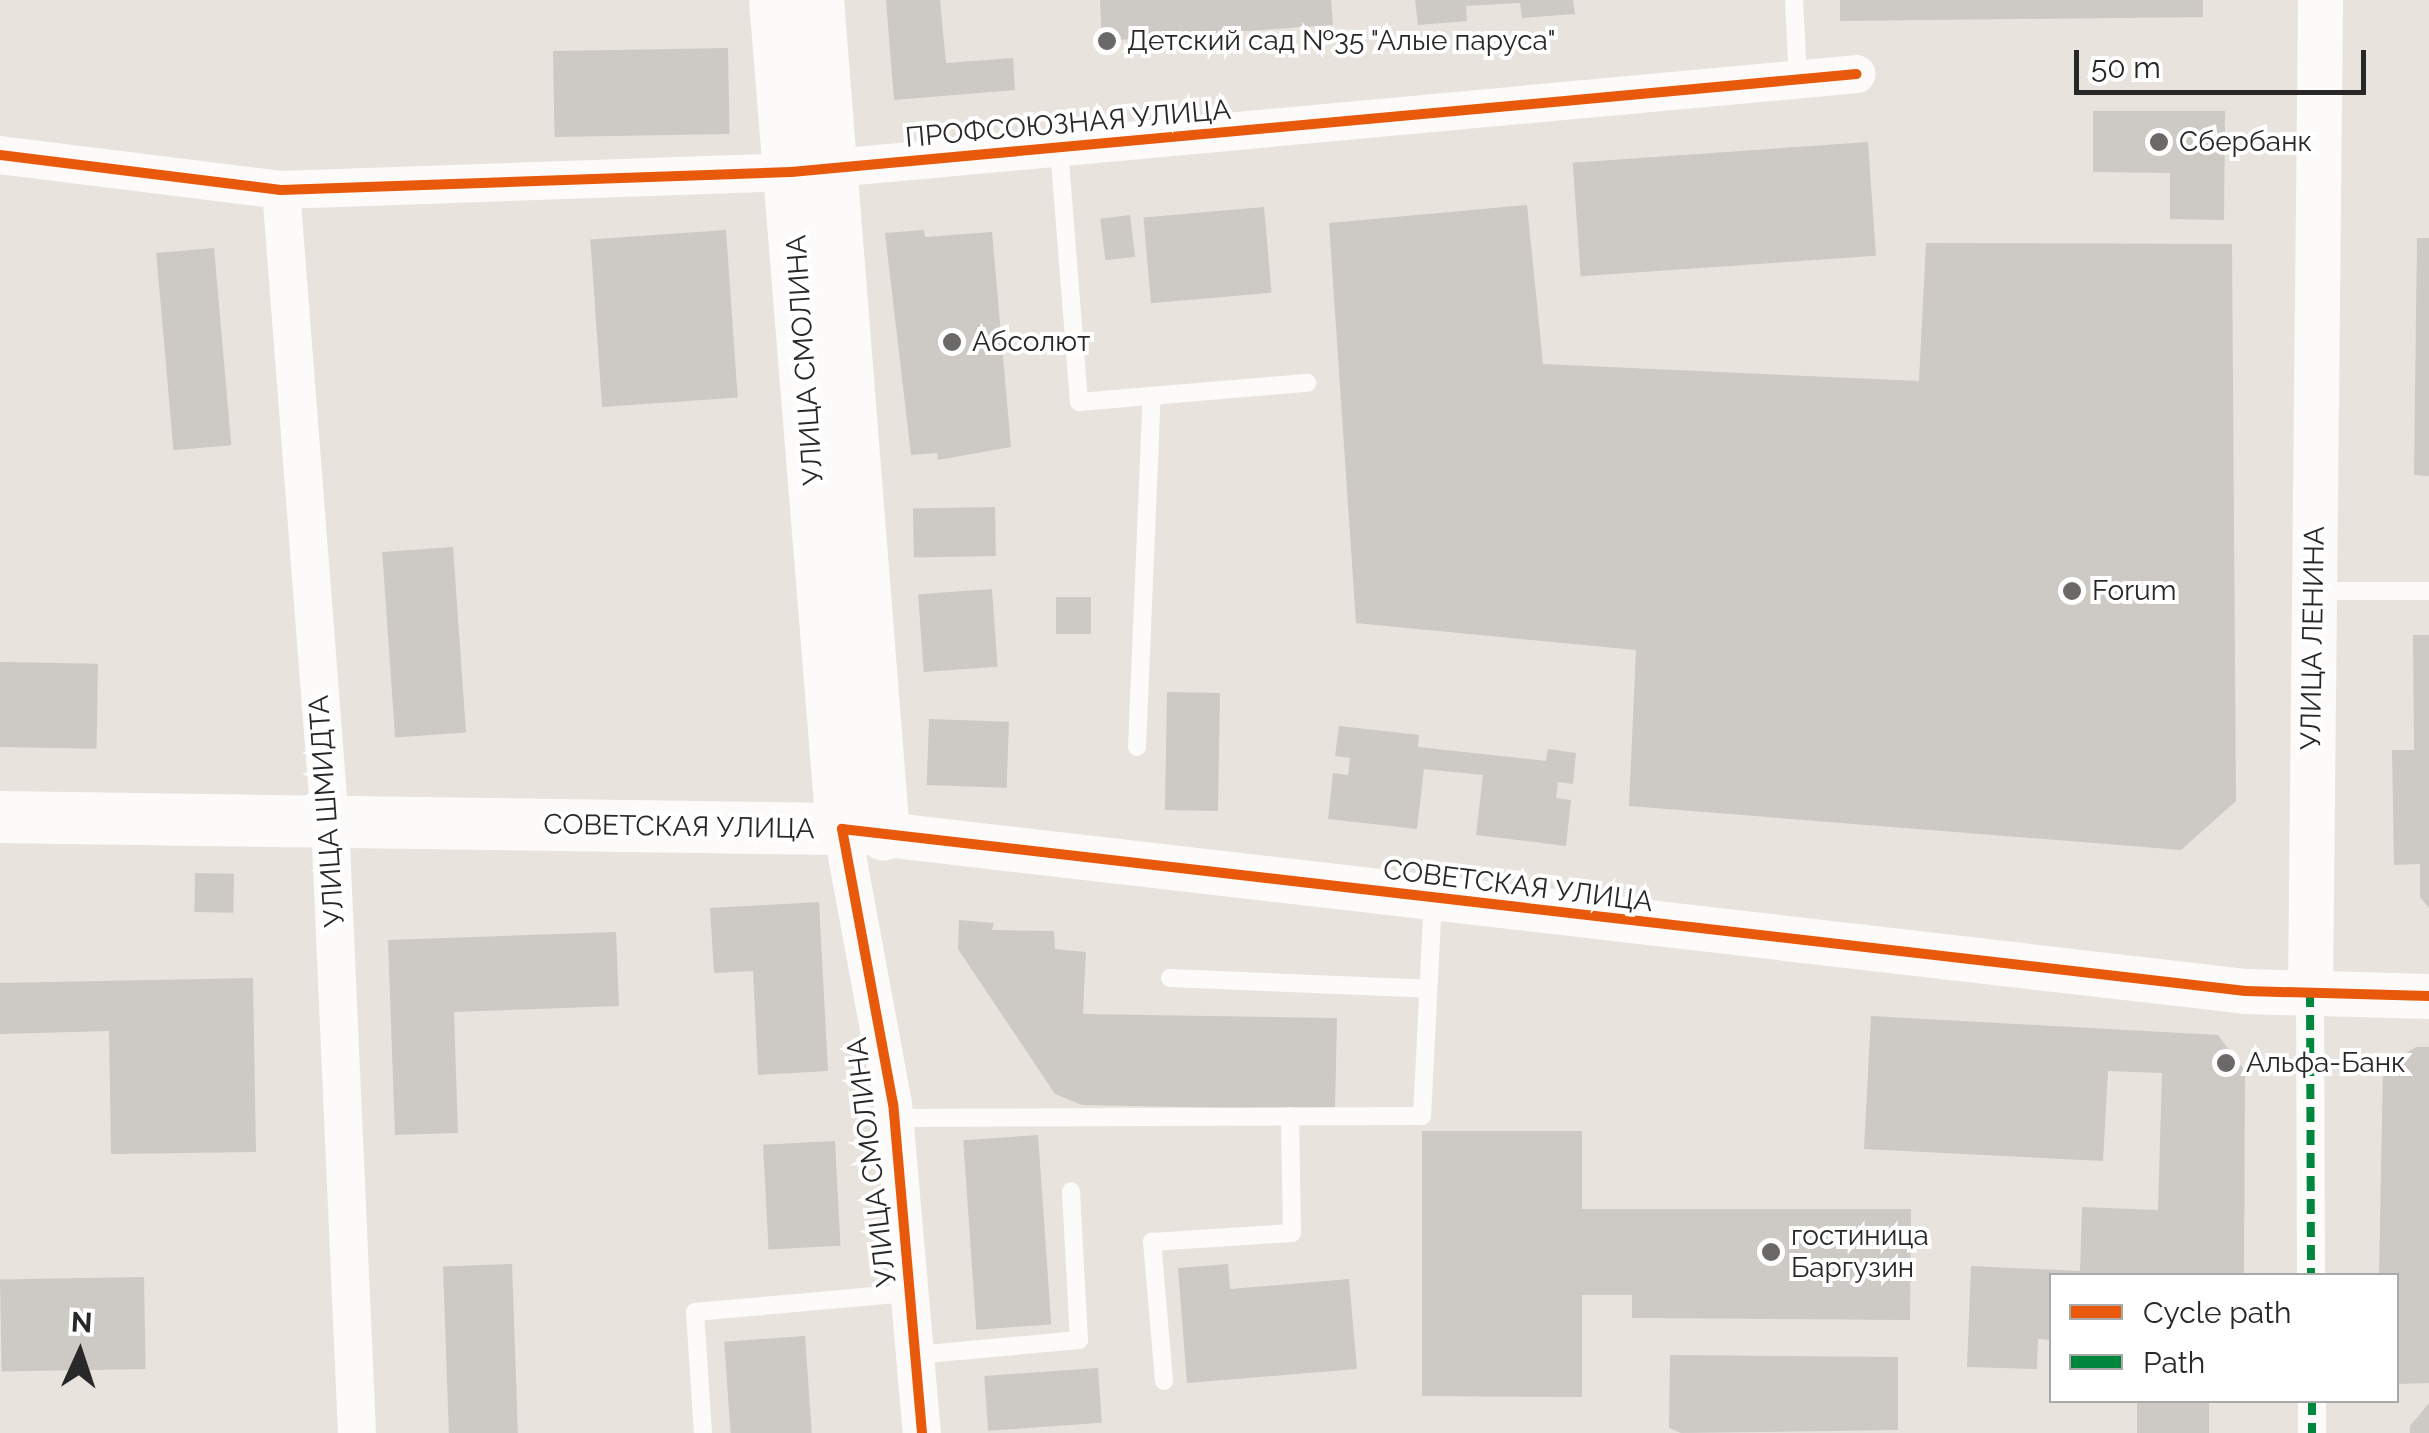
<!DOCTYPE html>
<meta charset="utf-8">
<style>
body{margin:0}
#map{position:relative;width:2429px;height:1433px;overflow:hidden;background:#e8e3dd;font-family:Raleway,sans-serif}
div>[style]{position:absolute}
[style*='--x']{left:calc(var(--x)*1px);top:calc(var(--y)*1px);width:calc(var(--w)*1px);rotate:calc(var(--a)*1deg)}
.building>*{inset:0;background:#cdc9c4;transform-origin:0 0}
.service>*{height:18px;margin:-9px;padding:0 9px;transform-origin:9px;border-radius:9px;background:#fcfbfa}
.pedestrian>*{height:28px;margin:-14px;padding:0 14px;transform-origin:14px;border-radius:14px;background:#fcfbfa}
.minor>*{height:38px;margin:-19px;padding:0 19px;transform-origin:19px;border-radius:19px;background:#fcfbfa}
.tertiary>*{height:45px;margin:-22.5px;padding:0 22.5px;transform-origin:22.5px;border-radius:22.5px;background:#fcfbfa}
.secondary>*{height:52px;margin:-26px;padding:0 26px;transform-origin:26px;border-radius:26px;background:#fcfbfa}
.quiet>*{height:8px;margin-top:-4px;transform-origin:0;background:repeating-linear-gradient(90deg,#00873e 0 15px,transparent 0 23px)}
.cycleway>*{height:10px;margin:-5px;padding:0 5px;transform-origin:5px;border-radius:5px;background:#e8590c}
.dots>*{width:28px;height:28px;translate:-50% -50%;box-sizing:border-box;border:5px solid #fff;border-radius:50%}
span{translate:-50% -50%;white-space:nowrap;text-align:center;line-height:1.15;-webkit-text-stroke:8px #fff;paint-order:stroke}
.poi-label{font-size:28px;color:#282828}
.left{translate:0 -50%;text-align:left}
.street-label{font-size:28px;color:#282828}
.legend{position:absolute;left:2049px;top:1273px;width:350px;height:130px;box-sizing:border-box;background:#fff;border:2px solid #a9a9a9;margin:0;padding:12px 18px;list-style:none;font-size:30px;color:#282828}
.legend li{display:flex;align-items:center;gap:20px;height:50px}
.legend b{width:50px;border:2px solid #a9a9a9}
.north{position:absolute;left:30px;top:1303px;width:100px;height:100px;-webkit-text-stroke:8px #fff;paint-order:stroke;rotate:3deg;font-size:28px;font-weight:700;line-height:40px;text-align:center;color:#282828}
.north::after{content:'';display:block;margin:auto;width:35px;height:45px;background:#282828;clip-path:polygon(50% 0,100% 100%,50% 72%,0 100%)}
.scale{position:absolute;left:2074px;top:50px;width:292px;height:45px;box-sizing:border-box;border:5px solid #282828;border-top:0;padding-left:12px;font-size:30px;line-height:35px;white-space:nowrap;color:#282828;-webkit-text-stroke:8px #fff;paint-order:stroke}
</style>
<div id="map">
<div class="building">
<i style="clip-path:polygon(886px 0,940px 0,946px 63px,1013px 58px,1015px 90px,894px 100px)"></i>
<i style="clip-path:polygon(1100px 0,1331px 0,1333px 25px,1102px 41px)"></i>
<i style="clip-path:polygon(1415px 0,1573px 0,1575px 14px,1522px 18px,1520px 3px,1466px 6px,1467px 21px,1418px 25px)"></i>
<i style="clip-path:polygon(1840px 0,2203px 0,2203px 17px,1840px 21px)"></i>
<i style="left:728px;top:48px;width:86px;height:175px;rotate:89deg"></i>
<i style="clip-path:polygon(2093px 111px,2225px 111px,2224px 220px,2170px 219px,2170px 173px,2093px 172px)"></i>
<i style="left:1868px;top:142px;width:114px;height:296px;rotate:86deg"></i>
<i style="clip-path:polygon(1527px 205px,1543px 364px,1919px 381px,1926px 243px,2232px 244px,2236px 801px,2181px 850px,1629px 806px,1636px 650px,1356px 623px,1329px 223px)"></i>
<i style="left:1264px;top:207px;width:86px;height:121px;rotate:85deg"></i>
<i style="left:1130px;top:215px;width:42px;height:30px;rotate:83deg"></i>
<i style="left:726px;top:230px;width:168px;height:136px;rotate:86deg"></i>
<i style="clip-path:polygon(924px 230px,925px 237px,992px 232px,1011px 447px,938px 460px,937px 453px,911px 455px,885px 233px)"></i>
<i style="clip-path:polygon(2417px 238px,2429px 238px,2429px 476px,2414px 475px)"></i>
<i style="left:214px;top:248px;width:198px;height:58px;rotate:85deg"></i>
<i style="left:995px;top:507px;width:49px;height:82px;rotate:89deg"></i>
<i style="left:453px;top:547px;width:186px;height:71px;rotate:86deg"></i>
<i style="left:992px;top:589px;width:78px;height:74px;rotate:86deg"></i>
<i style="left:1056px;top:597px;width:35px;height:37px"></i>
<i style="clip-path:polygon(2413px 635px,2429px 635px,2429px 908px,2420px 897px,2420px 864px,2394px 865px,2392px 750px,2414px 750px)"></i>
<i style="left:0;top:662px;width:98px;height:85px;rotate:1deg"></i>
<i style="left:1167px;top:692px;width:53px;height:118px;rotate:1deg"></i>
<i style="left:929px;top:719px;width:80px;height:66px;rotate:2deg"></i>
<i style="clip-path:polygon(1339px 726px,1419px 735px,1418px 747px,1546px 761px,1548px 749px,1576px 753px,1573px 784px,1558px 782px,1556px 798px,1571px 800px,1566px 846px,1476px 835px,1483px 775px,1424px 769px,1417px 829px,1328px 819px,1333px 773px,1348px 775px,1350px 758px,1335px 756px)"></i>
<i style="left:195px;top:873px;width:39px;height:39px;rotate:1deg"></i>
<i style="clip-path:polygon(819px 902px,828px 1071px,758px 1075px,753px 971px,714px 973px,710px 908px)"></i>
<i style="clip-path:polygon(959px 920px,994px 923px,992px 930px,1054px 931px,1055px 949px,1086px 952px,1083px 1014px,1337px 1018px,1335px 1110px,1082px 1105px,1055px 1094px,958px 949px)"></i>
<i style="clip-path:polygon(616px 932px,619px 1006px,454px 1012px,458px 1133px,395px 1135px,388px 940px)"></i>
<i style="clip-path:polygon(253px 978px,256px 1152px,111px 1154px,109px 1031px,0 1034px,0 983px)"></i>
<i style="clip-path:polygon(1871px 1016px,2218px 1035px,2245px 1071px,2244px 1276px,2052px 1276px,2052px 1340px,2038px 1339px,2037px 1369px,1967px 1367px,1971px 1266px,2080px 1271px,2082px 1207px,2158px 1210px,2162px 1073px,2108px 1071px,2103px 1161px,1864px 1149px)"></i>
<i style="clip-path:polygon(2416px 1047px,2429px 1047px,2429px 1383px,2396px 1384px,2396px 1276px,2379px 1276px,2383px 1067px)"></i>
<i style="clip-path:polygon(1422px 1131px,1582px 1131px,1582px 1209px,1911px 1209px,1910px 1320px,1632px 1318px,1632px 1295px,1582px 1295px,1582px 1397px,1422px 1396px)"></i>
<i style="left:1038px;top:1135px;width:190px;height:75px;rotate:86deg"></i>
<i style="left:835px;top:1141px;width:105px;height:72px;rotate:87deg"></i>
<i style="left:512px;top:1264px;width:169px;height:69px;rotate:88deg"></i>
<i style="clip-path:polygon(1228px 1264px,1230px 1289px,1349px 1279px,1357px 1369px,1187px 1383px,1178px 1268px)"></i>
<i style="left:144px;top:1277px;width:92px;height:144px;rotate:89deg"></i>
<i style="left:805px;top:1336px;width:97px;height:81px;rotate:86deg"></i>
<i style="clip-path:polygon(1670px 1355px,1898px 1357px,1898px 1430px,1681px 1433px,1669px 1428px)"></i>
<i style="left:1098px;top:1368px;width:55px;height:114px;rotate:86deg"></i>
<i style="left:2137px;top:1400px;width:72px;height:33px"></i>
<i style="clip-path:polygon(2429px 1403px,2429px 1433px,2410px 1433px,2410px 1426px)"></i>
</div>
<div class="service">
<i style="--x:1794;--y:0;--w:79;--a:87.1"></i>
<i style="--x:1059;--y:148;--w:255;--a:85.5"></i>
<i style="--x:1079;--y:402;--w:229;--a:-4.8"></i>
<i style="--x:2314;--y:591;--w:115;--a:0"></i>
<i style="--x:1137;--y:747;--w:351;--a:-87.6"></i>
<i style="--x:1170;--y:978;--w:258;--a:2.4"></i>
<i style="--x:894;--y:1118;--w:528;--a:-0.22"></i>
<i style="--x:1422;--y:1116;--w:217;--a:-87.1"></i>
<i style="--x:915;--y:1355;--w:165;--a:-5.2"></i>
<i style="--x:1079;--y:1340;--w:149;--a:-93.1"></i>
<i style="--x:1164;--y:1381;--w:140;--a:-94.9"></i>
<i style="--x:1152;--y:1242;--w:140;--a:-3.7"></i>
<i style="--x:1292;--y:1233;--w:117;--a:-91"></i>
<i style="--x:703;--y:1433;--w:121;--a:-93.8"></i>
<i style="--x:695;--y:1312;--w:216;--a:-5.1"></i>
</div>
<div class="pedestrian">
<i style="--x:2310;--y:992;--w:284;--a:89.8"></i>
<i style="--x:2312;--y:1400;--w:33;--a:90"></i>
</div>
<div class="minor">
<i style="--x:0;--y:155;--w:283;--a:7.1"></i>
<i style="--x:281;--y:190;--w:510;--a:-2.02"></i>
<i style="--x:791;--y:172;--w:1070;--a:-5.25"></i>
<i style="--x:281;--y:190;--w:634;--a:85.57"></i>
<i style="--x:330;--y:822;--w:612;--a:87.47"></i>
<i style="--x:842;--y:829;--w:280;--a:79.5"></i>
<i style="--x:893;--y:1104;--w:330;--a:85"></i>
</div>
<div class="tertiary">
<i style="--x:850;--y:830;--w:1405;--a:6.58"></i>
<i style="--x:2246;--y:991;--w:183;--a:1.6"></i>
<i style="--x:2310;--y:992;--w:992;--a:-89.42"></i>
</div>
<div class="secondary">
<i style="--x:818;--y:0;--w:837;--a:85.48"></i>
<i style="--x:0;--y:817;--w:842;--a:0.82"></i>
<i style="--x:842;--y:829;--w:832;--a:-94.62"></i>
</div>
<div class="quiet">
<i style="--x:2310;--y:992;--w:284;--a:89.8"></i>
<i style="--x:2312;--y:1400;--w:33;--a:90"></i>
</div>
<div class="cycleway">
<i style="--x:0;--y:155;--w:283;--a:7.1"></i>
<i style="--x:281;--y:190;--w:510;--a:-2.02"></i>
<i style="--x:791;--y:172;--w:1070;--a:-5.25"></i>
<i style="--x:922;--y:1433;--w:330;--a:-95"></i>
<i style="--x:893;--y:1104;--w:280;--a:-100.5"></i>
<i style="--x:842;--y:829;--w:1413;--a:6.58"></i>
<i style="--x:2246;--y:991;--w:183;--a:1.6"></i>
</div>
<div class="dots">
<i style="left:1107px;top:41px;background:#6b6967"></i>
<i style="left:2159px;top:142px;background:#6b6967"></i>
<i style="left:952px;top:342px;background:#6b6967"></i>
<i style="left:2072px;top:591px;background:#6b6967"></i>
<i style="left:2226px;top:1063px;background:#6b6967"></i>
<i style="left:1771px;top:1252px;background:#6b6967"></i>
</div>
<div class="poi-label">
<span class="left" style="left:1127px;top:41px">Детский сад №35 "Алые паруса"</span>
<span class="left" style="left:2179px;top:142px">Сбербанк</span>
<span class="left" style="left:972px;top:342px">Абсолют</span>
<span class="left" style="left:2092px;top:591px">Forum</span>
<span class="left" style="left:2246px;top:1063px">Альфа-Банк</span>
<span class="left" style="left:1791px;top:1252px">гостиница<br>Баргузин</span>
</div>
<div class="street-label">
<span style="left:1068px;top:124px;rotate:-5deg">ПРОФСОЮЗНАЯ УЛИЦА</span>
<span style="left:805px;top:360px;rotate:-94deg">УЛИЦА СМОЛИНА</span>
<span style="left:2313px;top:638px;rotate:-89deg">УЛИЦА ЛЕНИНА</span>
<span style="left:327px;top:811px;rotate:-94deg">УЛИЦА ШМИДТА</span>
<span style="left:679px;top:827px;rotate:1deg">СОВЕТСКАЯ УЛИЦА</span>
<span style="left:1518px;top:886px;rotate:7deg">СОВЕТСКАЯ УЛИЦА</span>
<span style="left:872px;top:1162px;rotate:-97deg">УЛИЦА СМОЛИНА</span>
</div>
<ul class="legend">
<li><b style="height:12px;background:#e8590c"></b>Cycle path</li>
<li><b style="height:12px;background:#00873e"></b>Path</li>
</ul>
<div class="north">N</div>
<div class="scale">50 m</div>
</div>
